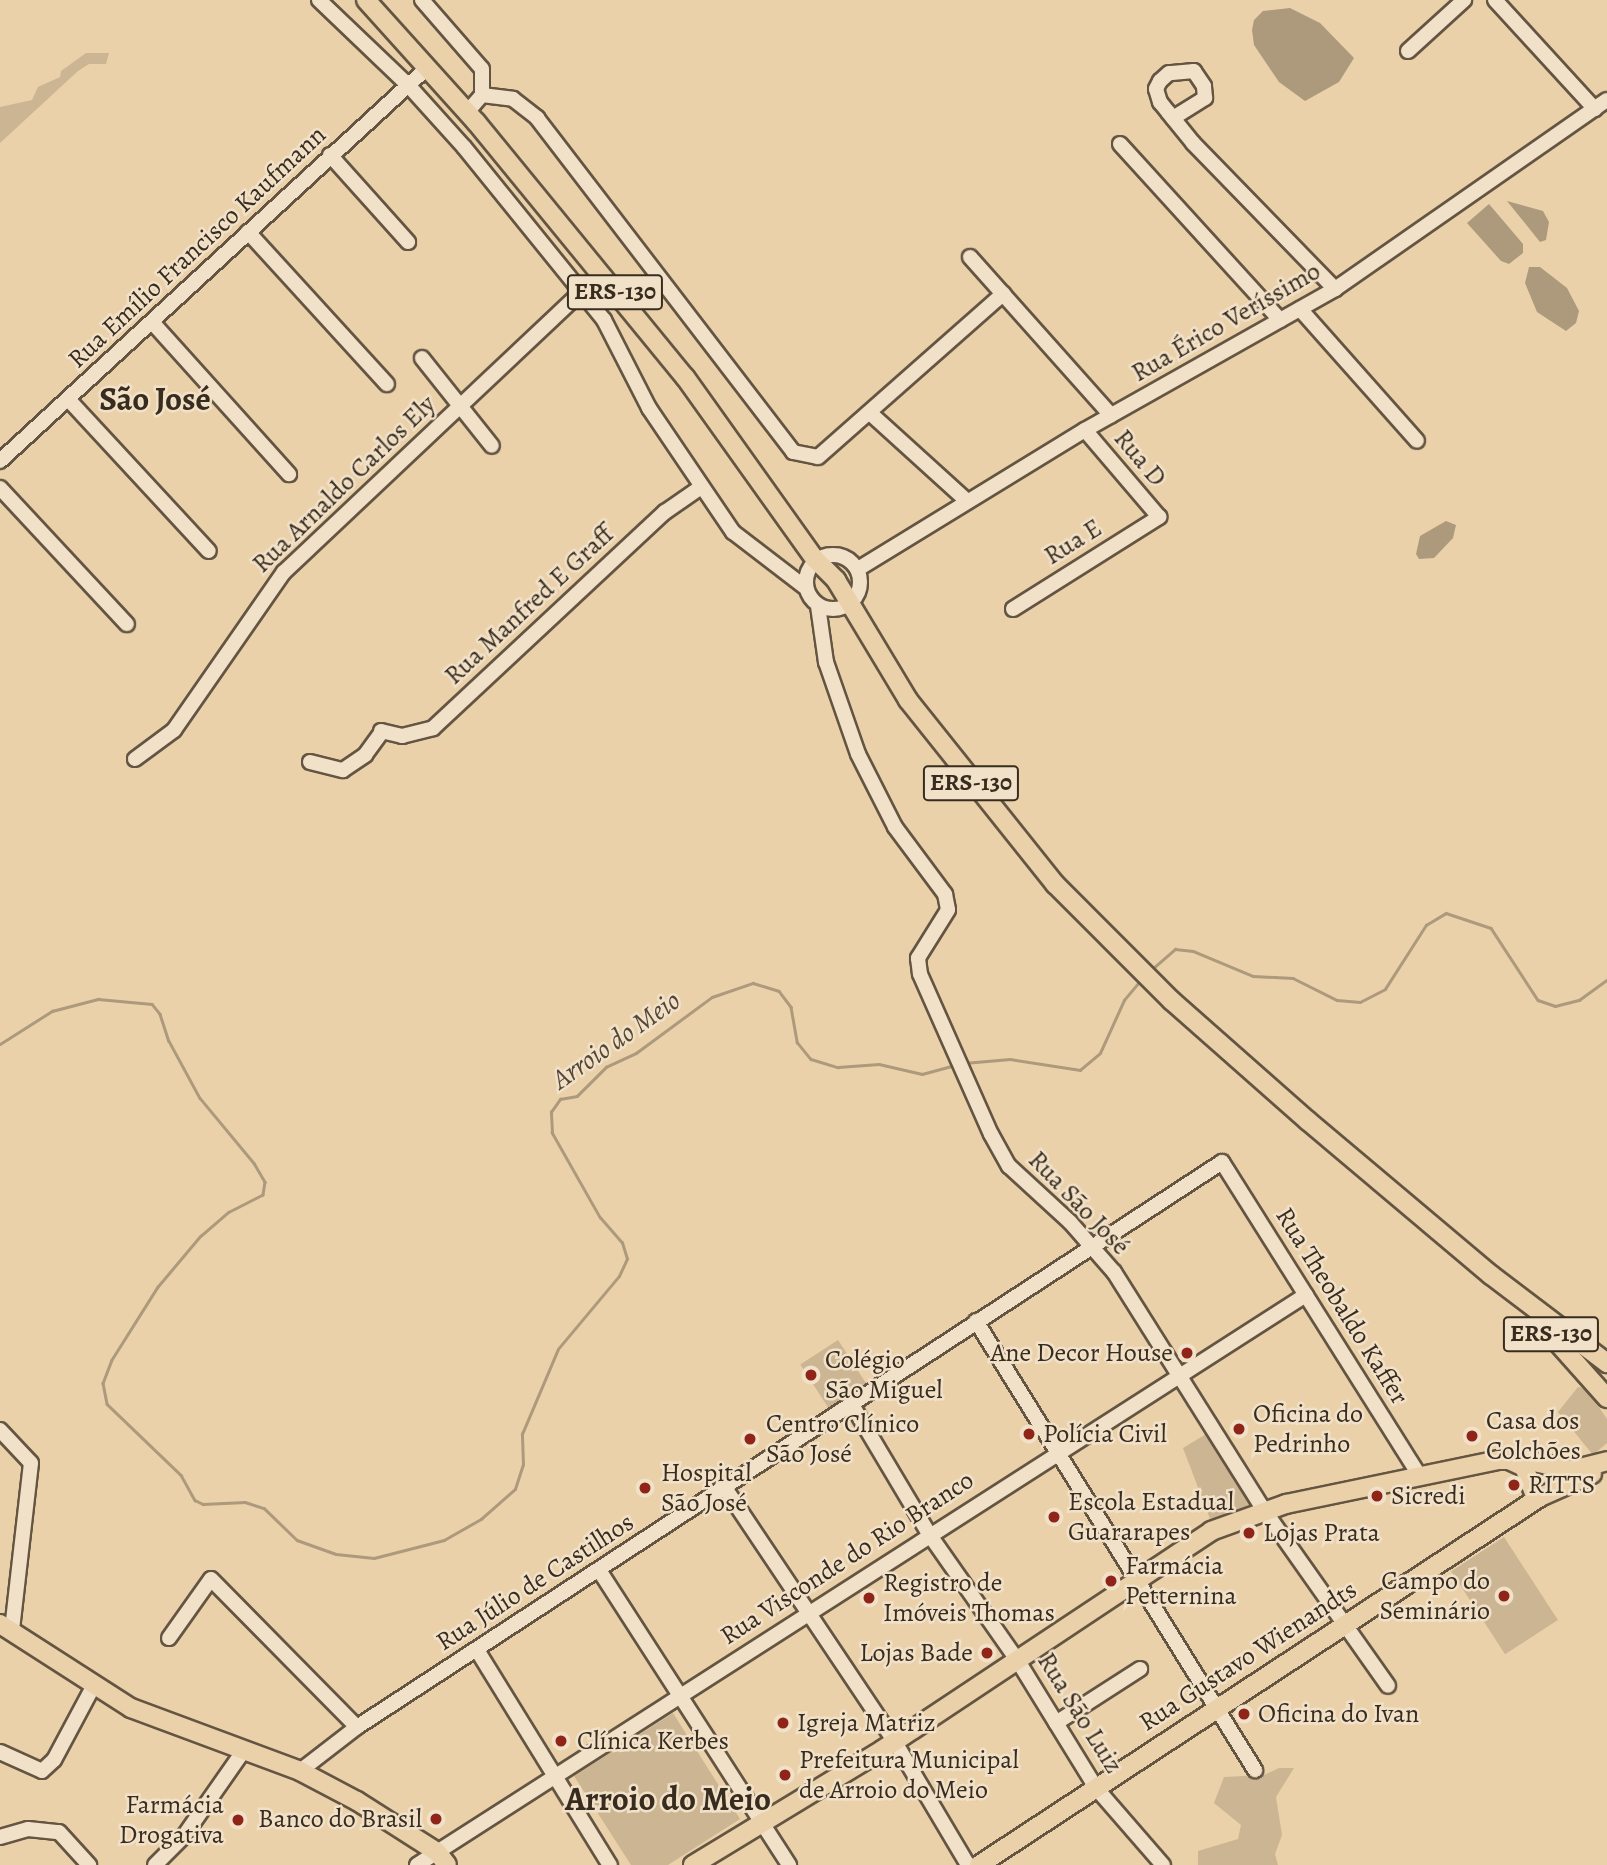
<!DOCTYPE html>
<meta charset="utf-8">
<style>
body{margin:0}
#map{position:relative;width:1607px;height:1865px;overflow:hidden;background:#ead1aa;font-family:Alegreya,serif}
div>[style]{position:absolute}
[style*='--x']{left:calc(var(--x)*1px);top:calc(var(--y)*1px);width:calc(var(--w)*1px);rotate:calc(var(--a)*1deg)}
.green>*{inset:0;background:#ccb592;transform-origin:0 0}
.water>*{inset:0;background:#ad997b}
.stream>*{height:2.5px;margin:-1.25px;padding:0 1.25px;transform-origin:1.25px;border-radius:1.25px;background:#ad997b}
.roads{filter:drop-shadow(2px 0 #645542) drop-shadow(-2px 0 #645542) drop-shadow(0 2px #645542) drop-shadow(0 -2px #645542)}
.minor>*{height:14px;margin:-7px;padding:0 7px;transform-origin:7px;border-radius:7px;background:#f1e1c8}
.minor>.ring{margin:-7px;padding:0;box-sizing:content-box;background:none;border:14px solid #f1e1c8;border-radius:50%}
.major>*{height:18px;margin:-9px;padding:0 9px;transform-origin:9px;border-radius:9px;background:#ead1aa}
.dots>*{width:19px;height:19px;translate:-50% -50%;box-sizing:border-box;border:4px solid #f1e1c8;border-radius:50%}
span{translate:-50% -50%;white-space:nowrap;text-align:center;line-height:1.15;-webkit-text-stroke:5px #f1e1c8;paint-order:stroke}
.shield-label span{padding:2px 5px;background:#f1e1c8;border:2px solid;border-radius:5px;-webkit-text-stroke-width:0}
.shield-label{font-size:24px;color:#382c1f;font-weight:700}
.street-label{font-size:26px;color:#382c1f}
.poi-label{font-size:26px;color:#382c1f}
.right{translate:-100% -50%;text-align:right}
.left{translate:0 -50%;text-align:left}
.water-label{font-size:28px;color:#554736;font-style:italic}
.district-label{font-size:33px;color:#382c1f;font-weight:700}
</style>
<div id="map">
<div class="green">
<i style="clip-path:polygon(86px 53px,109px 53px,106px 64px,89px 64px,78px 71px,0 143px,0 107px,32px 100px,38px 87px,60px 77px,61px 71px)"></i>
<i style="left:838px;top:1340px;width:53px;height:45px;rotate:57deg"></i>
<i style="clip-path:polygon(1578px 1387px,1586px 1388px,1607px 1419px,1607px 1443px,1593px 1455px,1558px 1412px)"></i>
<i style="clip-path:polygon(1211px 1431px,1254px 1506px,1210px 1519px,1183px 1448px)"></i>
<i style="left:1504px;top:1537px;width:99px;height:63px;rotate:57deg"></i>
<i style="clip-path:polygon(673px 1713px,740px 1819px,668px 1865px,631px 1865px,574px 1776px)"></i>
<i style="clip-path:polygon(1279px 1768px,1294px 1768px,1276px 1797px,1282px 1835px,1275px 1854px,1278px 1865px,1198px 1865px,1198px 1851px,1238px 1839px,1241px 1825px,1214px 1803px,1224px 1777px,1264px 1775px)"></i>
</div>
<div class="water">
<i style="clip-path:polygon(1290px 8px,1320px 23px,1354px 58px,1339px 82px,1305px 101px,1279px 82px,1254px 45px,1252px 30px,1254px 20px,1263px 11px)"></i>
<i style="clip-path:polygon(1507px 201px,1543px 211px,1549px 222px,1546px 240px,1540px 242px)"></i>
<i style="clip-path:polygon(1489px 204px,1523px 244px,1523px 253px,1509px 264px,1501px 261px,1467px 223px)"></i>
<i style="clip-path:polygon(1529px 267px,1540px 267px,1567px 288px,1579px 311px,1576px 323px,1566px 331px,1537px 312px,1525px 283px)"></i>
<i style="clip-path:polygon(1446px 521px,1456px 525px,1453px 538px,1434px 558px,1419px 559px,1416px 554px,1420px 536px)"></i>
</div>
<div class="stream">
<i style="--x:1151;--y:970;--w:32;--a:-41"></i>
<i style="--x:1175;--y:949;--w:18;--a:6"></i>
<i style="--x:1193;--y:951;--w:65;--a:22.6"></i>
<i style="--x:1253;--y:976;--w:40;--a:2.9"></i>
<i style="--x:1293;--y:978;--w:49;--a:26.6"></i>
<i style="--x:1337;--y:1000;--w:23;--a:5"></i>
<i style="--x:1360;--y:1002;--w:28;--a:-27"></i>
<i style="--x:1385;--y:989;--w:76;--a:-57.4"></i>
<i style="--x:1426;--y:925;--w:23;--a:-31"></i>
<i style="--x:1446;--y:913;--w:47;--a:18.4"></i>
<i style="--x:1491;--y:928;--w:86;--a:56.9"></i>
<i style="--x:1538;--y:1000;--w:18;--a:19"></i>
<i style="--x:1555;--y:1006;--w:25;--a:-14"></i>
<i style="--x:1579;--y:1000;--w:34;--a:-36"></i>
<i style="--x:0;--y:1044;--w:62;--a:-32.4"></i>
<i style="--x:52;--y:1011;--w:48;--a:-14.6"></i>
<i style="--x:98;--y:999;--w:54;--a:5.3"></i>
<i style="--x:152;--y:1004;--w:13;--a:51"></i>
<i style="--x:160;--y:1014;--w:28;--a:72"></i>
<i style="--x:169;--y:1041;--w:65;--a:61.5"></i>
<i style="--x:200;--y:1098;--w:85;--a:50.3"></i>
<i style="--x:254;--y:1163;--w:22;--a:60"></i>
<i style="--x:265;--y:1182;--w:13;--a:99"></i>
<i style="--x:263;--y:1195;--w:38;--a:153"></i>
<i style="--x:229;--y:1212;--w:37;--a:139"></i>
<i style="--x:201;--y:1236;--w:67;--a:130.1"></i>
<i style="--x:158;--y:1287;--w:86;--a:122.2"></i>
<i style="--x:112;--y:1360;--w:25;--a:111"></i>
<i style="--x:103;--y:1383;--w:21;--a:79"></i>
<i style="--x:107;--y:1404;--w:103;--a:43.8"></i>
<i style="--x:181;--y:1475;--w:29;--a:61"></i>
<i style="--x:195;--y:1500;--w:9;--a:27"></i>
<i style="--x:203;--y:1504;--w:42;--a:-2.7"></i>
<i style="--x:245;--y:1502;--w:20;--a:18"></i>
<i style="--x:264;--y:1508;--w:46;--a:44.1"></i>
<i style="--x:297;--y:1540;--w:41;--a:19.7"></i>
<i style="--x:336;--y:1554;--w:38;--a:6"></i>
<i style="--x:374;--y:1558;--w:72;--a:-14.4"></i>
<i style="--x:444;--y:1540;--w:43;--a:-29.6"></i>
<i style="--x:481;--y:1519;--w:45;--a:-41.4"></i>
<i style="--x:515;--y:1489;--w:25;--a:-72"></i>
<i style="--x:523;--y:1465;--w:31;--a:-92"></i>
<i style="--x:522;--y:1434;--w:92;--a:-67"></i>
<i style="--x:558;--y:1349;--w:95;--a:-50.1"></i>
<i style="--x:619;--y:1276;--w:19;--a:-65"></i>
<i style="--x:627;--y:1259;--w:17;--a:-107"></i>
<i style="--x:622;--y:1243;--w:33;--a:-131"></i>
<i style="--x:600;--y:1218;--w:98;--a:-119.5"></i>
<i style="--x:552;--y:1133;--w:21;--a:-93"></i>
<i style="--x:551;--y:1112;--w:16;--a:-55"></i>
<i style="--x:560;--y:1099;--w:17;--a:-10"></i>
<i style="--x:577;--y:1096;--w:41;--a:-45"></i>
<i style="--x:606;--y:1067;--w:33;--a:-25"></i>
<i style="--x:636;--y:1053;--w:94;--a:-36.4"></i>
<i style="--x:712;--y:997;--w:43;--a:-18.9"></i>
<i style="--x:753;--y:983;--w:27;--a:17"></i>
<i style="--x:779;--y:991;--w:20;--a:53"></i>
<i style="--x:791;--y:1007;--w:36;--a:80"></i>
<i style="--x:797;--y:1042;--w:22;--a:51"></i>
<i style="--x:811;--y:1059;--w:28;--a:17"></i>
<i style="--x:838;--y:1067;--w:41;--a:-4.2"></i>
<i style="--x:879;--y:1064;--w:44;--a:13.1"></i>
<i style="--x:922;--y:1074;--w:34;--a:-15"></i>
<i style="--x:964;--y:1063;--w:46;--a:-5"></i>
<i style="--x:1010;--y:1059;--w:71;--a:8.9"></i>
<i style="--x:1080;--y:1070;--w:26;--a:-40"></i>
<i style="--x:1100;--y:1053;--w:58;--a:-65.6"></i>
<i style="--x:1124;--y:1000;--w:26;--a:-50"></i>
</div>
<div class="roads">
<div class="minor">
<i style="--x:319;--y:0;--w:124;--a:43.7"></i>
<i style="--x:409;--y:86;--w:82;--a:48"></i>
<i style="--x:464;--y:147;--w:223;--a:51"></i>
<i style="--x:604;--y:320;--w:99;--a:62.9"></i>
<i style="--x:649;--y:408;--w:150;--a:55.9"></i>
<i style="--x:733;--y:532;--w:92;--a:37.5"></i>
<i style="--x:422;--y:0;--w:91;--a:49"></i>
<i style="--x:482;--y:69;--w:26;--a:90"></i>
<i style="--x:482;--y:95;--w:23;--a:131"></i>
<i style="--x:1495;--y:0;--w:148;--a:47.5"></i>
<i style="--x:1408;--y:51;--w:76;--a:-42.3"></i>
<i style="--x:482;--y:95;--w:31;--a:7"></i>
<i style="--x:513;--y:99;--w:31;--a:38"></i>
<i style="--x:537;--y:118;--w:421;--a:52.5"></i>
<i style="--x:793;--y:452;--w:25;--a:11"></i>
<i style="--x:818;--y:457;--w:247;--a:-41.4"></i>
<i style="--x:1173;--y:118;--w:38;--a:-32"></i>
<i style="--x:1205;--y:98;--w:12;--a:-95"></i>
<i style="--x:1204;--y:86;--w:18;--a:-124"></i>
<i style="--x:1194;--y:71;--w:25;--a:175"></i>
<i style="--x:1169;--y:73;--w:12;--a:138"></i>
<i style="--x:1160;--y:81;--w:9;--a:117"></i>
<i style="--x:1156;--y:89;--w:14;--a:73"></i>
<i style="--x:1160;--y:102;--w:13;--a:51"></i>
<i style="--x:1168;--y:112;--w:40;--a:51"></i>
<i style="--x:1193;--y:143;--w:204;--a:45.8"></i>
<i style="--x:1120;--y:144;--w:238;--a:47.7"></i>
<i style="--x:330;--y:155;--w:117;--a:48.1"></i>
<i style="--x:248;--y:232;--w:206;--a:47.6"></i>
<i style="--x:970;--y:257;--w:212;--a:48.3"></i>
<i style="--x:1300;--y:309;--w:176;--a:48.4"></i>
<i style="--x:152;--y:322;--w:205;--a:48"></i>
<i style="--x:422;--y:358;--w:112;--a:51.5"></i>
<i style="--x:68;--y:399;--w:207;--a:47.2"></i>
<i style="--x:870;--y:413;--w:131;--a:42.2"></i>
<i style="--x:0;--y:461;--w:580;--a:-42.63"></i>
<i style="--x:0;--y:488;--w:186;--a:47"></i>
<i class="ring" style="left:806px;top:555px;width:40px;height:40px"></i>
<i style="--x:858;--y:569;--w:266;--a:-31.5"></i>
<i style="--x:1085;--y:430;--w:287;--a:-29.4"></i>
<i style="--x:1335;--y:289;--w:331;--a:-34.8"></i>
<i style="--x:818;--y:606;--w:57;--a:81.9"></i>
<i style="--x:826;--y:662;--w:97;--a:70.8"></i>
<i style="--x:858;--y:754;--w:82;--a:63.1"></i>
<i style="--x:895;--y:827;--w:84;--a:53.3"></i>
<i style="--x:945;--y:894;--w:16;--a:79"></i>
<i style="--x:948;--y:910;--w:57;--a:122"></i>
<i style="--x:918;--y:958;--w:16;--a:83"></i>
<i style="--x:920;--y:974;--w:175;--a:66.1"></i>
<i style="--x:991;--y:1134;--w:37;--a:61"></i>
<i style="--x:1009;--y:1166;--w:83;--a:42.6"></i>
<i style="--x:1070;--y:1222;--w:67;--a:48.7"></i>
<i style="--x:1114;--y:1272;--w:281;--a:57.8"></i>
<i style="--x:1264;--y:1510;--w:215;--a:54.8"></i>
<i style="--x:1013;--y:609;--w:173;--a:-32.2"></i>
<i style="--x:1159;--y:517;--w:114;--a:-130.4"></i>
<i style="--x:381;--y:731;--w:22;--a:13"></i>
<i style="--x:402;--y:736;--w:32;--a:-14"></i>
<i style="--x:433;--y:728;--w:317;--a:-43"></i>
<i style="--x:665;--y:512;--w:44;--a:-34.8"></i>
<i style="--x:135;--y:759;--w:49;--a:-36.6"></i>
<i style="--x:174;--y:730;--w:193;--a:-55.2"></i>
<i style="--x:284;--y:572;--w:408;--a:-43.3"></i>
<i style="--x:310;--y:762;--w:34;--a:14"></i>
<i style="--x:343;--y:770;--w:27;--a:-34"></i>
<i style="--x:365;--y:755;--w:29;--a:-54"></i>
<i style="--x:976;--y:1321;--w:529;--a:58.14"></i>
<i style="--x:851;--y:1403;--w:152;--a:59.2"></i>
<i style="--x:929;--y:1534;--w:155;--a:55"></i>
<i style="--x:1018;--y:1661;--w:149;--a:58.4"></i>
<i style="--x:1096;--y:1788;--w:102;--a:49"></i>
<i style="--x:0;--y:1430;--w:45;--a:46.8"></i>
<i style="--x:31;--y:1463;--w:169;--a:96.5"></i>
<i style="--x:725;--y:1488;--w:306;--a:56.2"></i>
<i style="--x:895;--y:1742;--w:143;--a:59.3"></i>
<i style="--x:599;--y:1570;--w:351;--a:57.2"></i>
<i style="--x:169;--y:1638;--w:72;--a:-54.6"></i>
<i style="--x:211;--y:1579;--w:208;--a:45.4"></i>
<i style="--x:477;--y:1650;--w:253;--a:58.3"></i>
<i style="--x:1056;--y:1723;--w:100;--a:-32.7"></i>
<i style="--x:0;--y:1752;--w:46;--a:24.3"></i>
<i style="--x:42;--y:1771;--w:16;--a:-43"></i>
<i style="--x:54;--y:1760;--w:85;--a:-61.9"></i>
<i style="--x:300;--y:1771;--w:72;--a:-37.7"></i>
<i style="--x:357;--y:1727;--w:1033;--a:-33.15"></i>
<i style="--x:1222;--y:1162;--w:371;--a:57.8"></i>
<i style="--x:0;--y:1837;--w:29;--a:-16"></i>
<i style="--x:28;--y:1829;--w:31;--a:6"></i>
<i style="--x:59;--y:1832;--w:45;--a:47.7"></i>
<i style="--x:155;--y:1865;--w:41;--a:-45"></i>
<i style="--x:184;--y:1836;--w:101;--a:-55.1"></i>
<i style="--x:417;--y:1865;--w:1056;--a:-32.67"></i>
</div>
<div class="major">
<i style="--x:366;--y:0;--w:164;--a:48"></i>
<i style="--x:476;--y:122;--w:330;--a:50.7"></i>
<i style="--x:685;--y:377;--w:224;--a:54.5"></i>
<i style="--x:815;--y:559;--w:30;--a:45"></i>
<i style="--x:836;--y:580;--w:140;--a:59"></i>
<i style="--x:908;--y:700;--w:236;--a:51.4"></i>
<i style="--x:1055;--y:884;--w:165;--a:45"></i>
<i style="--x:1172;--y:1001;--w:181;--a:41.4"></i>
<i style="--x:1308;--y:1121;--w:239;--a:40.1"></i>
<i style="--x:1491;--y:1275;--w:146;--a:37.2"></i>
<i style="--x:1550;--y:1334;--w:86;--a:48.3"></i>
<i style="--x:1509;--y:1460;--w:17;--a:25"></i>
<i style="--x:1524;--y:1467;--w:34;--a:69"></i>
<i style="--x:0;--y:1624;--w:156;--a:32.7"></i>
<i style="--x:131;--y:1708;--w:180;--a:20.4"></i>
<i style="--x:300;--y:1771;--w:64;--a:27.8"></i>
<i style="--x:357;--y:1801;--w:95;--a:32.5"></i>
<i style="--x:437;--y:1852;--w:16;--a:52"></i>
<i style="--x:693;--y:1865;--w:221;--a:-31.3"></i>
<i style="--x:882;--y:1750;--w:395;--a:-33.6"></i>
<i style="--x:1211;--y:1531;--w:80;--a:-19.8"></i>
<i style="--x:1286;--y:1504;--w:217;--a:-11.7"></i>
<i style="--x:1498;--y:1460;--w:26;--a:0"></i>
<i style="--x:1524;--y:1460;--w:49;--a:11.8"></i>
<i style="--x:1572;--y:1470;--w:36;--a:-14"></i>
<i style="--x:979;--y:1865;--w:671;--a:-33.26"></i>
<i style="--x:1540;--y:1497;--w:57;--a:-23.9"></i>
</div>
</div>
<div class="dots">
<i style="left:1187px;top:1353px;background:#8f2418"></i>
<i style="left:811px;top:1375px;background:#8f2418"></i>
<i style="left:1239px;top:1429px;background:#8f2418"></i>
<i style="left:1029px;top:1434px;background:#8f2418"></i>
<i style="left:1472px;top:1436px;background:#8f2418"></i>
<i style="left:750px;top:1439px;background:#8f2418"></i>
<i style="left:1514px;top:1485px;background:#8f2418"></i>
<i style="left:645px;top:1488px;background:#8f2418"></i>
<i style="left:1377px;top:1496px;background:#8f2418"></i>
<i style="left:1054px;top:1517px;background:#8f2418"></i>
<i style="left:1249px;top:1533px;background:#8f2418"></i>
<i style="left:1111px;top:1581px;background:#8f2418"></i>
<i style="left:1504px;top:1596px;background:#8f2418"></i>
<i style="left:869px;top:1598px;background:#8f2418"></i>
<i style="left:987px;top:1653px;background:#8f2418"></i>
<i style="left:1244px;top:1714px;background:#8f2418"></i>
<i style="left:783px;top:1723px;background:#8f2418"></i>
<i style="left:561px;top:1741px;background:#8f2418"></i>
<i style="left:785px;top:1775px;background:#8f2418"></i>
<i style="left:436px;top:1819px;background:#8f2418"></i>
<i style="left:238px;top:1820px;background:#8f2418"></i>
</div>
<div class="shield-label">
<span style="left:615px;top:292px">ERS-130</span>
<span style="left:971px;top:783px">ERS-130</span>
<span style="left:1551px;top:1334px">ERS-130</span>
</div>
<div class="street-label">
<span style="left:197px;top:247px;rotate:-43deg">Rua Emílio Francisco Kaufmann</span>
<span style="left:1226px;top:322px;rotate:-30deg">Rua Érico Veríssimo</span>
<span style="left:1140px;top:458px;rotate:50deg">Rua D</span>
<span style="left:344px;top:484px;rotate:-44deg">Rua Arnaldo Carlos Ely</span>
<span style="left:1073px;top:542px;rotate:-32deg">Rua E</span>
<span style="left:529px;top:605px;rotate:-43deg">Rua Manfred E Graff</span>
<span style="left:1079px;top:1203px;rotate:46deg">Rua São José</span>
<span style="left:1342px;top:1306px;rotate:58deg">Rua Theobaldo Kaffer</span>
<span style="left:847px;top:1558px;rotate:-33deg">Rua Visconde do Rio Branco</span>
<span style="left:535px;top:1582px;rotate:-33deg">Rua Júlio de Castilhos</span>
<span style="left:1248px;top:1656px;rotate:-33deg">Rua Gustavo Wienandts</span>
<span style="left:1080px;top:1713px;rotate:58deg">Rua São Luiz</span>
</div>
<div class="poi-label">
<span class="right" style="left:1173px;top:1353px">Ane Decor House</span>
<span class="left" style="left:825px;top:1375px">Colégio<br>São Miguel</span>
<span class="left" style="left:1253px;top:1429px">Oficina do<br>Pedrinho</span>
<span class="left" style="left:1486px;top:1436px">Casa dos<br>Colchões</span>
<span class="left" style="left:766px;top:1439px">Centro Clínico<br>São José</span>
<span class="left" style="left:1043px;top:1434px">Polícia Civil</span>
<span class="left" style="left:661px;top:1488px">Hospital<br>São José</span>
<span class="left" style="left:1528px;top:1485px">RITTS</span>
<span class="left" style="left:1391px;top:1496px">Sicredi</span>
<span class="left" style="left:1068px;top:1517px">Escola Estadual<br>Guararapes</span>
<span class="left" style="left:1263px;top:1533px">Lojas Prata</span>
<span class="left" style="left:1125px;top:1581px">Farmácia<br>Petternina</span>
<span class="right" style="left:1490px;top:1596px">Campo do<br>Seminário</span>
<span class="left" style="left:883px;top:1598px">Registro de<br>Imóveis Thomas</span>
<span class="right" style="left:973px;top:1653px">Lojas Bade</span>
<span class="left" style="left:1258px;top:1714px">Oficina do Ivan</span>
<span class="left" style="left:797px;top:1723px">Igreja Matriz</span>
<span class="left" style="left:577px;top:1741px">Clínica Kerbes</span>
<span class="left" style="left:799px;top:1775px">Prefeitura Municipal<br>de Arroio do Meio</span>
<span class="right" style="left:224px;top:1820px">Farmácia<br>Drogativa</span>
<span class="right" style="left:422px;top:1819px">Banco do Brasil</span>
</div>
<div class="water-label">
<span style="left:616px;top:1040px;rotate:-35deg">Arroio do Meio</span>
</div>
<div class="district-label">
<span style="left:155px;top:399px">São José</span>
<span style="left:668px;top:1799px">Arroio do Meio</span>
</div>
</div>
